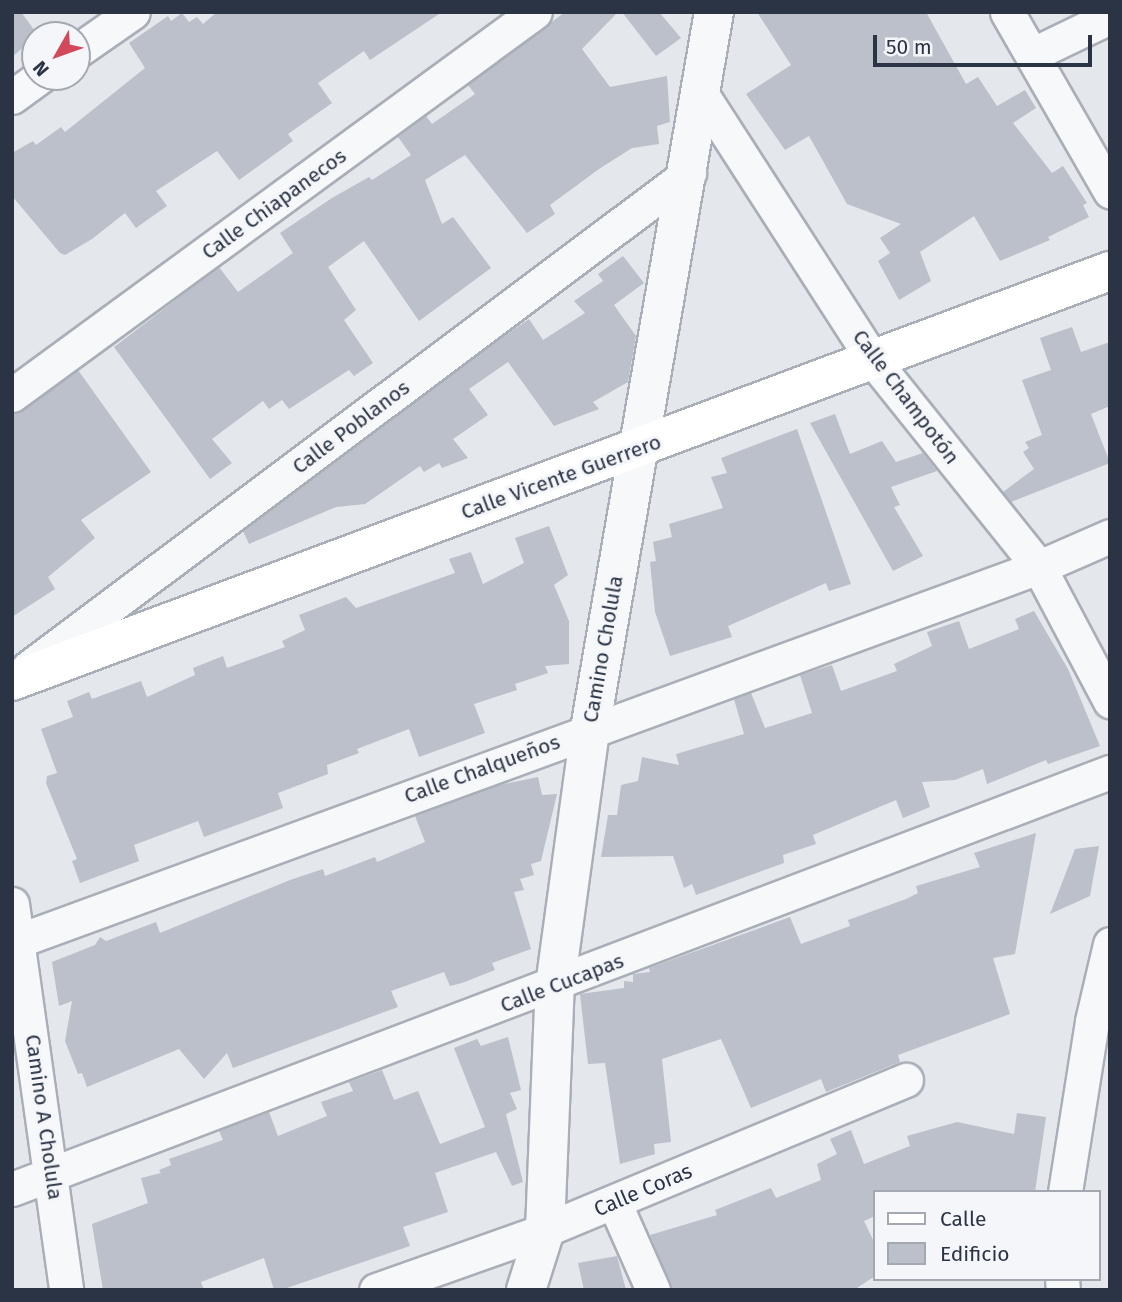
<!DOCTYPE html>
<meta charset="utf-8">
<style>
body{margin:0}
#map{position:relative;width:1122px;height:1302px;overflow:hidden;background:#e4e7ec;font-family:"Fira Sans",sans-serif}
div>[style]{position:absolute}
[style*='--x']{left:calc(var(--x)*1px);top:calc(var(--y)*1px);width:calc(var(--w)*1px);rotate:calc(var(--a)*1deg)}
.building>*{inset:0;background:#bbc0ca}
.roads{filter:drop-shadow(2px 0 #a9aeb7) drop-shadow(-2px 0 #a9aeb7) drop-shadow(0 2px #a9aeb7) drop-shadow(0 -2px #a9aeb7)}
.minor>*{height:33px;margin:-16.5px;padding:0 16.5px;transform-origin:16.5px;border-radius:16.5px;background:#f7f8fa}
.tertiary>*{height:38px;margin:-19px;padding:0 19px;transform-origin:19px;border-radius:19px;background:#f7f8fa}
.secondary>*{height:38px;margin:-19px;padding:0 19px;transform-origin:19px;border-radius:19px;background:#fff}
span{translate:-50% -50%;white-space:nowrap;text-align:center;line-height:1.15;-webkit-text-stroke:6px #f4f6f9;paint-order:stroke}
.street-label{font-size:21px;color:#2b3445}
.frame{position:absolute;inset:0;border:14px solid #2b3445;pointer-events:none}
.legend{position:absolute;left:873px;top:1190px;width:228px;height:91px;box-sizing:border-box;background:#f4f6f9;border:2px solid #a4a8b1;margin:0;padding:9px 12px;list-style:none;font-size:21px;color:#2b3445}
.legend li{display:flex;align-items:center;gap:14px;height:35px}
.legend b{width:35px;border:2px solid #a4a8b1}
.north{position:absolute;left:21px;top:21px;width:70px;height:70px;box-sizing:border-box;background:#f4f6f9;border:2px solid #a4a8b1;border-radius:50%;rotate:230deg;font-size:19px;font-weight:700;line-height:28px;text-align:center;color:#2b3445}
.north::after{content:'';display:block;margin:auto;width:24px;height:32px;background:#d1495b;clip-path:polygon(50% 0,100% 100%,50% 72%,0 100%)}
.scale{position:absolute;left:873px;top:35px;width:219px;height:32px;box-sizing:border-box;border:4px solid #2b3445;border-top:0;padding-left:9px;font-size:21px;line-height:24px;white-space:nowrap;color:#2b3445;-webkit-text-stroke:5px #f4f6f9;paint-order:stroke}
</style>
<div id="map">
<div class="building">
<i style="clip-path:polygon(12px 12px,21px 12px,38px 35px,12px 57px)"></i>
<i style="clip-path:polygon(217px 12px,442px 12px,370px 60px,364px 51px,318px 83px,332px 103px,288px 134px,293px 141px,239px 180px,217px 151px,156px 191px,167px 206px,136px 228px,125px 213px,92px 239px,65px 255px,60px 253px,12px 196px,12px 153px,33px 141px,36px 145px,61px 127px,65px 132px,145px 68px,129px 43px,168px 16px,171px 21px,182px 13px,189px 22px,197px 17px,203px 24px)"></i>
<i style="clip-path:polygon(565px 12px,618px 12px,582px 49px,610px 87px,667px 76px,670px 122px,657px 126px,659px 144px,632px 148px,599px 169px,550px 205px,555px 214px,527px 233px,465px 155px,425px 180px,442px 224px,453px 217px,491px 268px,419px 321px,364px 241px,328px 267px,356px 310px,344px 320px,373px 363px,354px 376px,349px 370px,289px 409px,282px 400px,269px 409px,263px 401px,212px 439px,232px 463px,210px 479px,114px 347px,219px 267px,238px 292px,293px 253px,280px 233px,332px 198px,369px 177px,372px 180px,411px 155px,398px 137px,426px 116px,432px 124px,475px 94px,468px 85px)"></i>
<i style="clip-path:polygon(622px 12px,659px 12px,681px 38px,656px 56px)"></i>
<i style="clip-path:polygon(757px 12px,926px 12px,966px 84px,978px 77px,997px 106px,1025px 90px,1036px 108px,1013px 123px,1052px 173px,1063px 166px,1087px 203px,1083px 205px,1089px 217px,1048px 237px,1050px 240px,1000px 261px,974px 216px,920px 252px,931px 281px,899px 300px,878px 261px,890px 253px,880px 238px,901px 224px,847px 204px,809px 136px,785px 150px,746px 94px,791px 65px)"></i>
<i style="clip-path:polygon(623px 256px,644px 283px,614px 305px,636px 336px,628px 382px,593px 402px,599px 409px,554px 426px,508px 362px,469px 389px,488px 415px,453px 439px,468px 458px,442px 468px,439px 463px,424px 472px,420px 466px,365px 504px,336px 507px,249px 544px,243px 531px,494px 343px,529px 319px,543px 340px,585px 313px,574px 301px,603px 281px,598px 274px)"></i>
<i style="clip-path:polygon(1072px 327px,1081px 352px,1110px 342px,1110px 406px,1091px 414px,1110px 463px,1011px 502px,1003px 492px,1034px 469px,1023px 452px,1029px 448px,1025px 442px,1042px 435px,1022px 380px,1051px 370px,1040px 338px)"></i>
<i style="clip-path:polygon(78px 370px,151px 472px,81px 520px,95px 538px,48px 577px,55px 589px,12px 617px,12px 414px)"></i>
<i style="clip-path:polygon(835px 414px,850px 454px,882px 441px,896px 462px,923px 453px,937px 471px,891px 487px,900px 505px,894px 507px,923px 556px,893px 571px,810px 423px)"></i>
<i style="clip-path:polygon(797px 429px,851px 584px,829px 591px,826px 583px,728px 626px,732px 637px,670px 656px,655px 612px,650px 562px,656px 561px,653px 542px,672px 537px,669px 524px,723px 508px,711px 477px,727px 473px,721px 458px)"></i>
<i style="clip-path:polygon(549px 526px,568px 575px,554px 585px,569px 621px,569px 664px,545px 666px,548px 673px,515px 684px,517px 690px,474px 704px,485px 733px,419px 757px,409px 729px,357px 749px,359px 753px,327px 765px,328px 774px,278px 793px,283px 808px,204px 837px,198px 821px,134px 845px,139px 861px,80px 883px,72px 861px,77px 859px,46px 783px,47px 776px,57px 773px,41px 729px,73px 717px,67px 701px,89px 692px,92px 699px,141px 681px,147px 697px,195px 675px,193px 668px,223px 656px,227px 668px,285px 647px,282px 641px,305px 630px,299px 615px,346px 597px,356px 608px,455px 573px,449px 559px,471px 552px,483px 584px,524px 563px,515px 538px)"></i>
<i style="clip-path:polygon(1034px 611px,1068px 669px,1100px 746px,1048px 764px,1046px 760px,987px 784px,983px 769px,955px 780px,922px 782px,930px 807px,903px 818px,896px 800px,813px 835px,816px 844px,783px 855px,784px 863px,696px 895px,692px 884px,684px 888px,673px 856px,601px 857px,608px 815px,617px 815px,621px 785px,638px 781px,642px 757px,679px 765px,676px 754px,744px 734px,734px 699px,751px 693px,765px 728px,812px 713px,800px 675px,832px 665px,841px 691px,897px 671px,894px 664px,932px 646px,927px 632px,959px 621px,969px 649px,1019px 629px,1015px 619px)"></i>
<i style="clip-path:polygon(538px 777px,542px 795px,557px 794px,541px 861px,531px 864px,534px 875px,520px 879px,524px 890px,514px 892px,531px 949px,492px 963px,495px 970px,462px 983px,450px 986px,444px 972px,391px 991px,398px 1007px,233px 1068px,227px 1053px,204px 1079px,179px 1049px,87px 1087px,82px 1073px,78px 1074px,65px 1041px,72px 1001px,59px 1006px,52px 962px,95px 945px,100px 937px,106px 941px,156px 922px,160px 933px,290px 880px,323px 869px,325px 876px,375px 857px,377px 862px,425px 842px,415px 816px,499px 785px)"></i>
<i style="clip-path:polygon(1036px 833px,1015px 954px,993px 958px,1010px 1014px,898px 1055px,900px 1062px,826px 1092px,821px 1079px,751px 1108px,721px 1039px,662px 1059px,671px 1142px,654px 1144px,655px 1154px,620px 1164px,605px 1063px,588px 1064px,580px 994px,624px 988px,624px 981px,633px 982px,633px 974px,650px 972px,649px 968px,790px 917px,801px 944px,850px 926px,848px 920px,906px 899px,918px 893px,916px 886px,980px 867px,974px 853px)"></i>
<i style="clip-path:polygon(1099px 846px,1090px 896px,1050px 914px,1075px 849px)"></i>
<i style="clip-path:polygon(508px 1037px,521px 1090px,510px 1093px,517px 1109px,506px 1114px,523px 1182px,512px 1186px,496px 1152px,435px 1173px,448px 1212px,403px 1227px,410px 1246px,281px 1290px,274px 1290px,264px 1258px,201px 1282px,204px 1290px,103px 1290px,92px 1224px,148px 1203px,141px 1178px,161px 1173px,159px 1170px,171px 1165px,169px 1159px,223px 1140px,219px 1131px,269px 1112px,278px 1136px,327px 1116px,321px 1102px,353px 1091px,349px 1082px,382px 1070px,394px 1100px,418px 1091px,440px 1144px,485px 1127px,454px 1048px,477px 1039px,481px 1046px)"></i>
<i style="clip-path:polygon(1017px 1113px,1046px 1117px,1035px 1192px,875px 1192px,875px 1216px,864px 1221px,875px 1244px,875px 1276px,854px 1290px,673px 1290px,650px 1235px,717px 1215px,715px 1210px,771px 1188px,776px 1198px,821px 1180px,817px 1164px,837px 1154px,830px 1139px,851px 1130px,864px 1164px,910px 1146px,907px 1136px,957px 1122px,1014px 1134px)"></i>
<i style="clip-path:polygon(617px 1256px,626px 1290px,584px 1290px,578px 1263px)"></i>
</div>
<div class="roads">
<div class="minor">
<i style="--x:1007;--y:12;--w:207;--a:60.1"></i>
<i style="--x:77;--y:51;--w:68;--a:-34.9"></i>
<i style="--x:1033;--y:54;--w:85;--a:-25.7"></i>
<i style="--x:701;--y:93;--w:318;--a:57.2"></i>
<i style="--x:873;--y:360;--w:265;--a:51.3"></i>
<i style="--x:1039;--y:567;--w:152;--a:62.1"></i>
<i style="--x:12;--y:97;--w:34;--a:-36"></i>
<i style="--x:12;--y:395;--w:648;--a:-36.22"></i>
<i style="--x:28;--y:668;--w:826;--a:-36.83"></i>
<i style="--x:12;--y:904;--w:390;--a:82"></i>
<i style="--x:12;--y:943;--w:1094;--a:-20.11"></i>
<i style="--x:1039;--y:567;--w:77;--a:-23.6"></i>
<i style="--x:12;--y:1189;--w:1175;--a:-20.8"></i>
<i style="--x:1065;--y:1192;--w:173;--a:-81"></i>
<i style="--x:1092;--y:1021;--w:79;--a:-76.8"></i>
<i style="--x:614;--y:1202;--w:96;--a:66.1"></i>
<i style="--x:1062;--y:1279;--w:11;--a:85"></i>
<i style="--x:376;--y:1290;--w:179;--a:-19.5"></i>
<i style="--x:545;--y:1230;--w:391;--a:-22.6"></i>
</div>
<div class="tertiary">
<i style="--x:526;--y:1290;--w:63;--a:-72.4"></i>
<i style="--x:545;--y:1230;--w:244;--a:-87.7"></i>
<i style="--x:555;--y:986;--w:259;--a:-82.2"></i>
<i style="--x:590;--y:729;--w:728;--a:-80.19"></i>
</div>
<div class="secondary">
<i style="--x:12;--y:681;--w:1172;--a:-20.48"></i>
</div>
</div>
<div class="street-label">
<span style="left:274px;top:204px;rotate:-36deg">Calle Chiapanecos</span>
<span style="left:906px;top:397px;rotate:53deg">Calle Champotón</span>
<span style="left:351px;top:427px;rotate:-37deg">Calle Poblanos</span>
<span style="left:561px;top:477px;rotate:-20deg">Calle Vicente Guerrero</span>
<span style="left:603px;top:649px;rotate:-80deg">Camino Cholula</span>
<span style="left:482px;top:769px;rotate:-20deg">Calle Chalqueños</span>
<span style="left:562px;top:983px;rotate:-21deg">Calle Cucapas</span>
<span style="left:44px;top:1117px;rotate:82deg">Camino A Cholula</span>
<span style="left:643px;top:1190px;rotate:-23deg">Calle Coras</span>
</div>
<div class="frame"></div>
<ul class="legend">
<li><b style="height:9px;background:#fff"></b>Calle</li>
<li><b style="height:19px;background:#bbc0ca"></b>Edificio</li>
</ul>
<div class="north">N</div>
<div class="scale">50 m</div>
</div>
